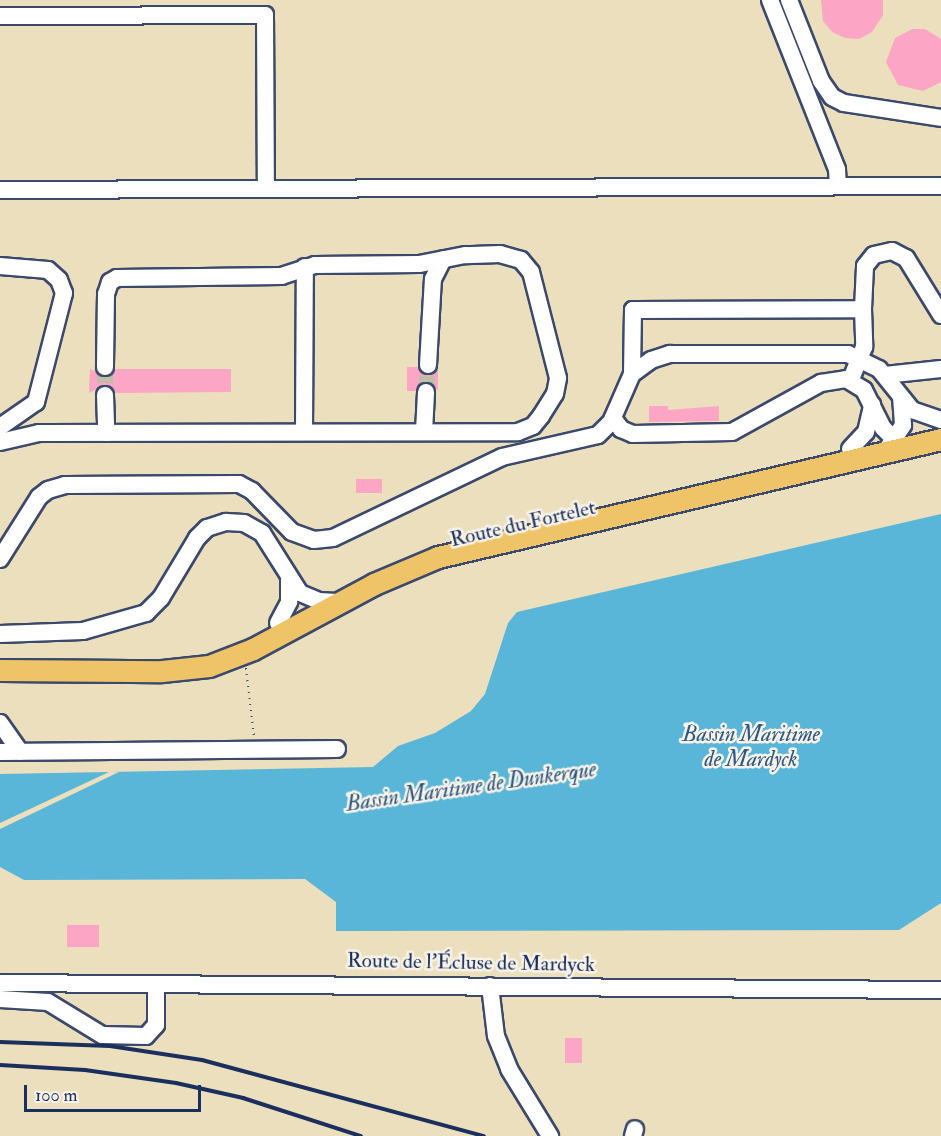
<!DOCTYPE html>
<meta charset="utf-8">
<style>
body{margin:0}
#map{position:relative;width:941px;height:1136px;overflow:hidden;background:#ecdfbe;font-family:"IM FELL Double Pica",serif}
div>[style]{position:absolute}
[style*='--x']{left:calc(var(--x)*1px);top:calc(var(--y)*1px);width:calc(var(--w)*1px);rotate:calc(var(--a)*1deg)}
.water>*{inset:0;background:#5ab6d8}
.pier>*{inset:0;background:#ecdfbe}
.building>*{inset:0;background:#fda5c5;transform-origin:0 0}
.minor-tunnel>*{height:16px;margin-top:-8px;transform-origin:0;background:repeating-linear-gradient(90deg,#c2bcab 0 16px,transparent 0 24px)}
.path>*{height:2px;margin-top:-1px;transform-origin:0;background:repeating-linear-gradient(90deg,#3a496c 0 1.5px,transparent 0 6px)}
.roads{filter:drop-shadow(2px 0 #3a496c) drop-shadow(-2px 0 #3a496c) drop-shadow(0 2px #3a496c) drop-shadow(0 -2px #3a496c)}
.minor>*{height:16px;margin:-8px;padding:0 8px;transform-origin:8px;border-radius:8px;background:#fff}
.major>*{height:21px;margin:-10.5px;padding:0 10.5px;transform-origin:10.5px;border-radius:10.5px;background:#efc469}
.rail>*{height:4px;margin:-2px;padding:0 2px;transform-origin:2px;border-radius:2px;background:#1b2f5e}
span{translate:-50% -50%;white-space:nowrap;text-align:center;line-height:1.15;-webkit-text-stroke:5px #f7f3e8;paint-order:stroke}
.street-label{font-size:21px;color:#1b2f5e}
.water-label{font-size:22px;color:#2e5883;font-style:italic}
.scale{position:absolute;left:24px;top:1085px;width:177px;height:27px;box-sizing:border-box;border:3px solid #1b2f5e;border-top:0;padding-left:8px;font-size:18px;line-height:21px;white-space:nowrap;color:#1b2f5e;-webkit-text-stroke:4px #f7f3e8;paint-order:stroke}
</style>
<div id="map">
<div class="water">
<i style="clip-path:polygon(941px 514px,941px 903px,899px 930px,336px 931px,336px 902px,305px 879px,24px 880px,0 867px,0 774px,373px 767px,398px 746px,435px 733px,471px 711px,485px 694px,508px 623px,517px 612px)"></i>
</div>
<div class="pier">
<i style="clip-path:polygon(109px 772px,119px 772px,0 829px,0 823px)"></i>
</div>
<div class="building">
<i style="clip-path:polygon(821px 0,883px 0,883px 15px,872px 32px,859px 39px,845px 38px,832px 32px,823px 21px)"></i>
<i style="clip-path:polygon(912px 29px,925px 29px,941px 39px,941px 82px,923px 91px,898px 85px,886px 62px,895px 38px)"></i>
<i style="clip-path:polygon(407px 367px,418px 367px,428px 375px,438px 368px,438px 390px,426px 382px,416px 391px,407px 391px)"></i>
<i style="clip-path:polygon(90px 369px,105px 377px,115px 369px,231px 369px,231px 392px,115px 393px,105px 385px,89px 393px)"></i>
<i style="clip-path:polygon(649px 406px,668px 406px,668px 410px,719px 406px,719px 421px,649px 422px)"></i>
<i style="left:382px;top:479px;width:14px;height:26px;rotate:90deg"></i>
<i style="left:67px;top:925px;width:32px;height:22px"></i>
<i style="left:565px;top:1038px;width:17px;height:25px"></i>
</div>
<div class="minor-tunnel">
<i style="--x:105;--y:367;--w:28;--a:90"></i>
<i style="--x:426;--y:392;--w:27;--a:-86"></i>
</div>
<div class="path">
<i style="--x:246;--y:668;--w:69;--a:83.4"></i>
</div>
<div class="roads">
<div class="minor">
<i style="--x:770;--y:0;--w:182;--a:68.4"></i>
<i style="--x:837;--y:169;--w:17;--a:87"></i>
<i style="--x:789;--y:0;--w:87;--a:68.4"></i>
<i style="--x:821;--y:81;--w:19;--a:55"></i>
<i style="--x:832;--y:97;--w:13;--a:27"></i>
<i style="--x:844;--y:103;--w:98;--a:8.8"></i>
<i style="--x:0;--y:16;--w:265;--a:-0.2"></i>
<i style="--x:265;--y:15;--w:174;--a:89.7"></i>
<i style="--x:0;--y:190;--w:941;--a:-0.24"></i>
<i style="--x:0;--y:266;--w:48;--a:4.8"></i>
<i style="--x:48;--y:270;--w:15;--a:42"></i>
<i style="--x:59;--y:280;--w:14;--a:69"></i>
<i style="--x:64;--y:293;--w:113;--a:104.4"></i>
<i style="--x:36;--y:402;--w:44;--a:145.2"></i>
<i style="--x:863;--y:309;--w:43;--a:-87.3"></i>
<i style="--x:865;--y:266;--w:14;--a:-51"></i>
<i style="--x:874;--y:255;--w:18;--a:-13"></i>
<i style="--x:892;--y:251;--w:16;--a:27"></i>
<i style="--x:906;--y:258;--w:67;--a:58.4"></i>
<i style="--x:428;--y:365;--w:86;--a:-86.7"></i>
<i style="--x:433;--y:279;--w:22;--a:-63"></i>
<i style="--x:632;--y:374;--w:64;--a:-89.1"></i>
<i style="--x:633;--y:310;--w:230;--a:-0.2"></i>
<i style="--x:863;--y:309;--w:38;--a:88"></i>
<i style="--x:864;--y:347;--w:35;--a:112"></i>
<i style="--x:885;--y:375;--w:56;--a:-6.1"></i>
<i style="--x:105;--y:395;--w:38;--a:88"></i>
<i style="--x:613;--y:418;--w:14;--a:54"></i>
<i style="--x:621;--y:429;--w:13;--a:23"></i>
<i style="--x:633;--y:434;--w:99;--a:-1.2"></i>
<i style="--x:732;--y:432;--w:102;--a:-28.8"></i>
<i style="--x:821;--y:383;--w:25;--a:-9"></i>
<i style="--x:846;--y:379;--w:21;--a:31"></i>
<i style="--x:864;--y:390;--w:42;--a:63.4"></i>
<i style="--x:883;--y:428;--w:28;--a:45"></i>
<i style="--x:304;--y:432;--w:165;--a:-89.7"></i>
<i style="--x:424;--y:432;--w:40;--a:-87.1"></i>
<i style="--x:0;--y:442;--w:40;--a:-13"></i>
<i style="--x:39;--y:433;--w:479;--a:-0.1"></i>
<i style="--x:518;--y:432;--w:16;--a:-22"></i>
<i style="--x:533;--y:426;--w:13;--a:-51"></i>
<i style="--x:541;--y:416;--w:26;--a:-58"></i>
<i style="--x:555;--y:394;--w:16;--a:-79"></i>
<i style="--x:558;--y:378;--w:109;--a:-104.3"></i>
<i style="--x:531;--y:272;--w:16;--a:-130"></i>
<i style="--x:521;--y:260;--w:22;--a:-164"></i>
<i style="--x:500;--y:254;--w:35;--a:178"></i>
<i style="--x:465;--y:255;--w:47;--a:168.9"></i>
<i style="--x:419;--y:264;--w:104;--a:179.4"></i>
<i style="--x:315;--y:265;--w:35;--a:162"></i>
<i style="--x:282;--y:276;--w:165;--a:179.3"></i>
<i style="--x:117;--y:278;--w:8;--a:150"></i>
<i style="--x:110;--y:282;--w:13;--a:108"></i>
<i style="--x:106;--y:294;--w:73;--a:90.8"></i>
<i style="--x:850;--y:449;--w:23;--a:-47"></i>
<i style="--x:866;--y:432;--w:28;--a:-77"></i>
<i style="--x:887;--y:449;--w:29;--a:-56"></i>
<i style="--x:903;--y:425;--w:27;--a:-94"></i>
<i style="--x:0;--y:559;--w:73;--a:-57.8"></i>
<i style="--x:39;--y:497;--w:11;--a:-38"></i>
<i style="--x:48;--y:490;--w:18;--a:-16"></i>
<i style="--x:65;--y:485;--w:174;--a:-0.3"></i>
<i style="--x:239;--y:484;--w:15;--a:28"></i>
<i style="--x:252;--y:491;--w:57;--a:45.7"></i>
<i style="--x:292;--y:532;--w:23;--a:20"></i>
<i style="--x:314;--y:540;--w:19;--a:-6"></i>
<i style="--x:333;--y:538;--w:187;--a:-25.6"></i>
<i style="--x:502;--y:457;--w:98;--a:-12.9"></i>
<i style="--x:598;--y:435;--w:18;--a:-45"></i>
<i style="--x:611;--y:422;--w:52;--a:-66.4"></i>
<i style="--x:632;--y:374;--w:24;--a:-36"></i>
<i style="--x:651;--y:360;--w:20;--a:-18"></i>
<i style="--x:670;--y:354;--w:178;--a:0"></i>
<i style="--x:848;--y:354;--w:34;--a:26"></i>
<i style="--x:879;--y:369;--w:53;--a:51.2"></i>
<i style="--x:912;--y:410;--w:31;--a:19"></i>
<i style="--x:278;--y:623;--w:24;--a:-62"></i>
<i style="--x:289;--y:602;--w:22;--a:-90"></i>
<i style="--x:0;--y:634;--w:83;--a:-2.1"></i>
<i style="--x:83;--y:631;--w:66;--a:-15.9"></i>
<i style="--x:146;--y:613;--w:21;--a:-45"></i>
<i style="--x:161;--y:598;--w:70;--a:-59"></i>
<i style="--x:197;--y:538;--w:14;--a:-45"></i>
<i style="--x:207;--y:528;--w:20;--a:-18"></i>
<i style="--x:226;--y:522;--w:18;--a:3"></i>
<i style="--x:244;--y:523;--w:21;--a:29"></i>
<i style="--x:262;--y:533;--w:71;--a:57.7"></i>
<i style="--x:300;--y:593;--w:21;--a:23"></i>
<i style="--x:319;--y:601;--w:22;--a:3"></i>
<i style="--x:0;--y:723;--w:35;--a:55"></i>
<i style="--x:0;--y:752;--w:337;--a:-0.5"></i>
<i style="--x:0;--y:983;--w:941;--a:0.43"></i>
<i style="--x:490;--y:986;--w:50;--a:83.2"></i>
<i style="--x:496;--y:1036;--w:35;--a:68"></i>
<i style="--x:509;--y:1069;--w:79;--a:58.5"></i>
<i style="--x:0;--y:999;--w:48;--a:3.6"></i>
<i style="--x:48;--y:1002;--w:63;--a:31.4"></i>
<i style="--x:102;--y:1035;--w:44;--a:1.3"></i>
<i style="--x:146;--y:1036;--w:15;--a:-48"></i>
<i style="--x:156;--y:1025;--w:41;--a:-90"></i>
<i style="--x:633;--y:1136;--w:7;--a:-74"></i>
</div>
<div class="major">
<i style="--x:0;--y:670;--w:162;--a:0.4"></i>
<i style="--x:162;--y:671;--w:47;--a:-6.1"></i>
<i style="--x:209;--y:666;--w:47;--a:-21.1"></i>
<i style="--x:253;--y:649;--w:137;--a:-28.2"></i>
<i style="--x:374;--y:584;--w:69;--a:-22.9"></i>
<i style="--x:438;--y:557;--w:517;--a:-13.2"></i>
</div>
</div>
<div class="rail">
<i style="--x:0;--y:1042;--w:110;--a:2.1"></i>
<i style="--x:110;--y:1046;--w:93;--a:8.7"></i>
<i style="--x:202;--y:1060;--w:292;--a:15.1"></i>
<i style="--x:0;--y:1065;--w:85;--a:3.4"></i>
<i style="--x:85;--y:1070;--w:92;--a:8.1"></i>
<i style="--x:176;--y:1083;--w:69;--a:12.6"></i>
<i style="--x:243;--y:1098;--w:124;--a:17.9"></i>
</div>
<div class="street-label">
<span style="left:523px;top:524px;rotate:-13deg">Route du Fortelet</span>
<span style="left:471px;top:963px;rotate:1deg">Route de l'Écluse de Mardyck</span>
</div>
<div class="water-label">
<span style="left:751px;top:747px">Bassin Maritime<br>de Mardyck</span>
<span style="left:471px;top:787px;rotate:-8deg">Bassin Maritime de Dunkerque</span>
</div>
<div class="scale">100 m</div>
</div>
